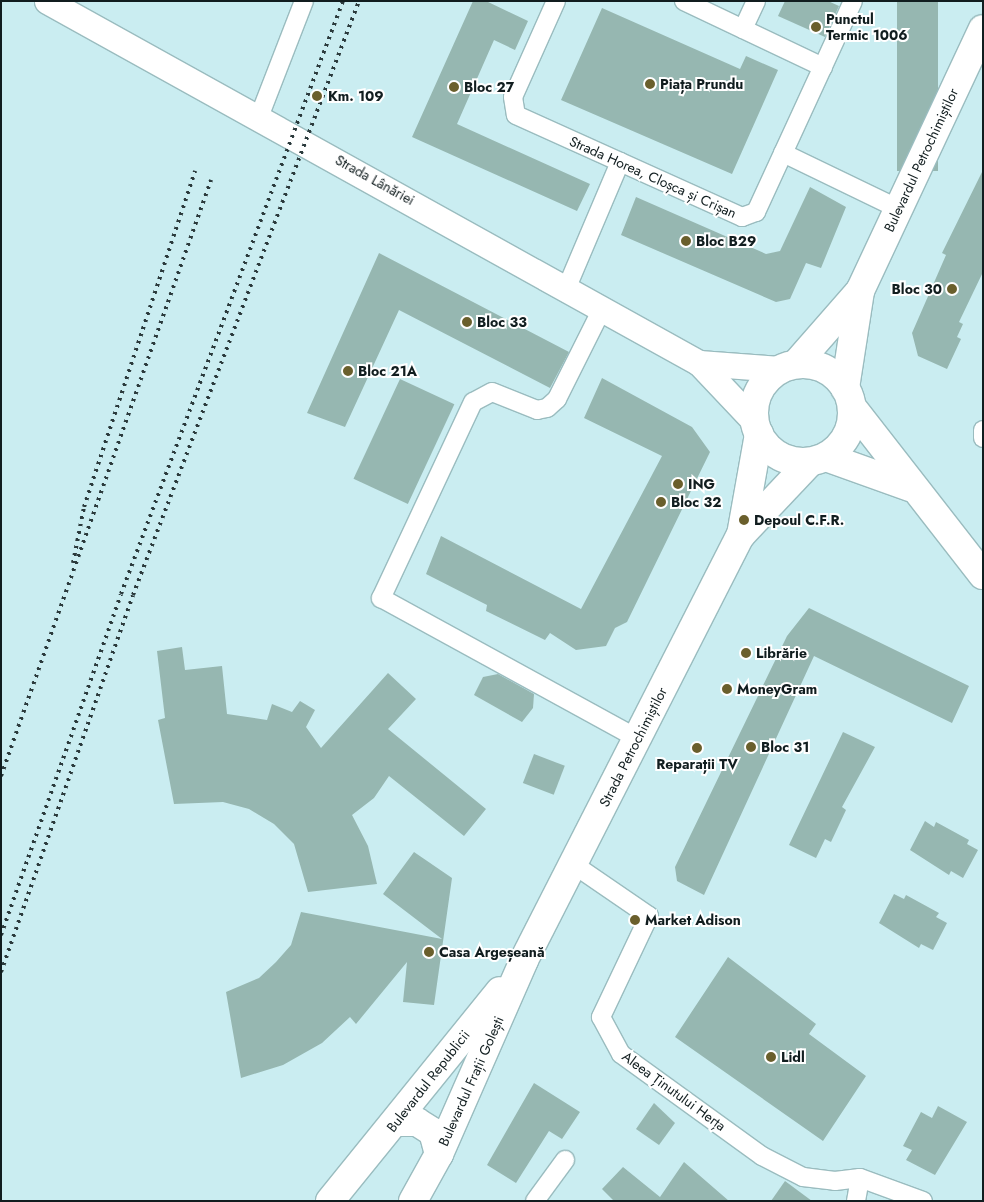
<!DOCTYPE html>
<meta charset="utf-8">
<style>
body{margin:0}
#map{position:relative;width:984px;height:1202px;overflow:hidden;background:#caedf1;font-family:Jost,sans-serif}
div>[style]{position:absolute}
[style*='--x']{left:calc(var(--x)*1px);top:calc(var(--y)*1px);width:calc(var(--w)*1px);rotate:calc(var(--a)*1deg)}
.building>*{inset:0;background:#96b7b1;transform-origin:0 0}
.roads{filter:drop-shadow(1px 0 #9abcbf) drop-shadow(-1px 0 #9abcbf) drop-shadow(0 1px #9abcbf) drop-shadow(0 -1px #9abcbf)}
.street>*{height:18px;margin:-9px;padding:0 9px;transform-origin:9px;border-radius:9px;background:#fff}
.secondary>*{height:25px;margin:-12.5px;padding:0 12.5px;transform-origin:12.5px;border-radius:12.5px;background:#fff}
.primary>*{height:28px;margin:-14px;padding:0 14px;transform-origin:14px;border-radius:14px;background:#fff}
.primary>.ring{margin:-14px;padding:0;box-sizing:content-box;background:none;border:28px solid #fff;border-radius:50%}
.rail>*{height:4px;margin-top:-2px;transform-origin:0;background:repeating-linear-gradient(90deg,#2b3a3c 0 2.5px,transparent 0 7.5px)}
.dots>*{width:14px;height:14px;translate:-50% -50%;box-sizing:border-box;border:2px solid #fff;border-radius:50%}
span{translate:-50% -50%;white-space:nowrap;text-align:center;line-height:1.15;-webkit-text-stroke:4px #fff;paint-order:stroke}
.poi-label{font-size:14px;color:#111d1f;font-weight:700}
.left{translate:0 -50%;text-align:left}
.right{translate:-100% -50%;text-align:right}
.street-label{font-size:14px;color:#111d1f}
.frame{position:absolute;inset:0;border:2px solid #111d1f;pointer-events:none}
</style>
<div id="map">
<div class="building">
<i style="clip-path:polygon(473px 1px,486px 1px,528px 21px,515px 50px,494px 40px,457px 124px,590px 184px,577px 211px,412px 137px)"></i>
<i style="clip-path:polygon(785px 1px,828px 1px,839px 6px,825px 37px,778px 16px)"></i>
<i style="left:897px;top:1px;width:41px;height:170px"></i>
<i style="clip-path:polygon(602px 8px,740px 69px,746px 56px,778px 70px,732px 174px,561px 100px)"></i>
<i style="clip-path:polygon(983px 170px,983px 272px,959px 322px,963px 324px,957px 337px,961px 339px,947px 369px,918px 356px,912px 333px,946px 255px,942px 253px)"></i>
<i style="clip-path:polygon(810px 187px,846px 207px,821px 268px,806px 263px,790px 299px,776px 302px,621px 235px,636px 197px,766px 254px,780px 251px)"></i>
<i style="clip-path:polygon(379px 253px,569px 352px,550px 388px,399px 310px,345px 427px,307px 413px)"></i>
<i style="clip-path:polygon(602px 378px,692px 427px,710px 452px,627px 622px,615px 628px,606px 646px,576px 650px,550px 633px,545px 640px,486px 611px,487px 605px,426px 574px,441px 536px,581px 609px,662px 456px,584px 418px)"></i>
<i style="left:400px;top:379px;width:60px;height:110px;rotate:25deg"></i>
<i style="clip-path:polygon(809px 608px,969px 686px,952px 723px,814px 656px,704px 895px,677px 881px,675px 867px,787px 636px)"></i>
<i style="clip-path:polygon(182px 647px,185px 670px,222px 666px,227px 714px,267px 720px,272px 704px,292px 712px,300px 701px,315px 710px,306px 727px,321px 748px,388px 673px,416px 699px,388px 729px,486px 809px,464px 836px,389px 776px,374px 798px,352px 815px,368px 846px,377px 884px,308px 892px,294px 844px,274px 824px,249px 809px,223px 802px,174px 804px,158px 720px,165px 718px,157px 651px)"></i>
<i style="clip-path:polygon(498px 674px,534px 694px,533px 708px,522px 722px,474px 695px,483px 677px)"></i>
<i style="clip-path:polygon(843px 732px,875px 747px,842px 807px,846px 810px,831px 842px,825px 839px,816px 858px,789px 845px)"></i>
<i style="left:534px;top:754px;width:33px;height:31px;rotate:21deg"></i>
<i style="clip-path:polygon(925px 821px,934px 827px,936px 822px,969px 840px,967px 844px,978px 850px,963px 878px,951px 871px,949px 875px,910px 850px)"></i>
<i style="clip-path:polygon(414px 852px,452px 878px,434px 1005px,403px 1002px,407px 962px,356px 1024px,350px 1017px,322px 1043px,283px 1065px,241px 1078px,226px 992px,259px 978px,276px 962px,291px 945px,301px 912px,442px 939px,383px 894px)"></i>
<i style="clip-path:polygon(894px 894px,904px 899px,906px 895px,939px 913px,936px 917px,947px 923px,933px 950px,921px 944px,919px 948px,879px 923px)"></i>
<i style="clip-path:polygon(728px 957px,816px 1024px,809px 1034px,866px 1076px,823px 1141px,675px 1037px)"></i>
<i style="clip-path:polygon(534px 1083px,580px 1112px,562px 1139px,549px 1131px,516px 1183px,487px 1165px)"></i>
<i style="clip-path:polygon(654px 1103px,675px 1123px,659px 1145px,636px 1129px)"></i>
<i style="clip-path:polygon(938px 1106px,967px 1122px,935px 1175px,906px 1160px,912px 1150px,903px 1146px,921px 1112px,932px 1118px)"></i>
<i style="clip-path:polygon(684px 1162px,729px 1201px,614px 1201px,602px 1189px,623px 1167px,660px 1197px)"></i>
<i style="clip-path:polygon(785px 1181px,812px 1201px,771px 1201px)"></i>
</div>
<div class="roads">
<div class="street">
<i style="--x:556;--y:1;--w:105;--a:114.1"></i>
<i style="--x:513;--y:97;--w:18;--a:81"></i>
<i style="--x:516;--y:115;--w:248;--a:24.3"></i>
<i style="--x:742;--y:217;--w:15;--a:-20"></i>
<i style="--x:756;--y:212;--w:232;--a:-65.3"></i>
<i style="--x:684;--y:1;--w:154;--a:25.4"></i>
<i style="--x:743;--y:29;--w:31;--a:-65"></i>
<i style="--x:259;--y:117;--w:124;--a:-68.8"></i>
<i style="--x:783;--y:153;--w:129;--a:25.8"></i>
<i style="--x:567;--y:287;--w:136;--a:-67"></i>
<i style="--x:603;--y:307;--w:103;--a:116.6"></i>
<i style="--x:557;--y:399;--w:13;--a:138"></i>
<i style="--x:547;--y:408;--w:10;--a:169"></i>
<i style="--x:537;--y:410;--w:48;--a:-158.2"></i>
<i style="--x:492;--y:392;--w:21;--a:152"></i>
<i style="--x:473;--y:402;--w:217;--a:115.1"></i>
<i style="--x:381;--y:598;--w:292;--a:28.7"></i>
<i style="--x:983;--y:430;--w:8;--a:90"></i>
<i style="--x:573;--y:864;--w:92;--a:34.4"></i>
<i style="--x:649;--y:916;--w:112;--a:115.4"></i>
<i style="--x:601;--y:1017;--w:42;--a:61.6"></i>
<i style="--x:621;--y:1054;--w:174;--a:35.9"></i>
<i style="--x:762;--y:1156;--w:46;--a:27.1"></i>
<i style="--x:803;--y:1177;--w:32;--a:7"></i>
<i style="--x:835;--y:1181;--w:25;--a:-7"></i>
<i style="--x:860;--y:1178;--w:67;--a:20.1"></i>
<i style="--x:535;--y:1201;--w:51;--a:-53.8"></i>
<i style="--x:856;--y:1201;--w:23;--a:-80"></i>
</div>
<div class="secondary">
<i style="--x:47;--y:1;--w:746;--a:29.04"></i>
<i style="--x:699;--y:363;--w:80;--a:46.5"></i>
<i style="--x:699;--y:363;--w:81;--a:4.2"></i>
</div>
<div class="primary">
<i style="--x:796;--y:364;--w:97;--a:-48.8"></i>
<i style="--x:860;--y:291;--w:289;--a:-64.9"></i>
<i class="ring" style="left:754px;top:364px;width:70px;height:70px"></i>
<i style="--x:845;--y:388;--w:98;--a:-81.2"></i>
<i style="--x:852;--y:407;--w:213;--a:52.1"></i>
<i style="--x:826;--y:457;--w:89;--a:19.7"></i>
<i style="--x:741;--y:535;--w:103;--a:-79.9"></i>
<i style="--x:397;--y:1122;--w:20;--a:0"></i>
<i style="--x:417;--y:1122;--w:19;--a:32"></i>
<i style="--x:433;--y:1132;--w:23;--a:75"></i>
<i style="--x:330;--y:1201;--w:270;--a:-51"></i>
<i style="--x:413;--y:1201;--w:54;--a:-61"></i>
<i style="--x:439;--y:1154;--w:212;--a:-66.3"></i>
<i style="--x:524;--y:960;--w:477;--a:-63"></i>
<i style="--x:741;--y:535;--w:100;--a:-46.6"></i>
</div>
</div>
<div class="rail">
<i style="--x:73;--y:563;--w:57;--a:-78.9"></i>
<i style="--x:84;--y:507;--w:354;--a:-71.7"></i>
<i style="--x:1;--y:776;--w:632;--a:-70.59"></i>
<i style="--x:1;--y:935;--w:361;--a:-70.6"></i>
<i style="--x:121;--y:594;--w:633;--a:-69.48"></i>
<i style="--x:1;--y:972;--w:399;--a:-70.7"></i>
<i style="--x:133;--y:595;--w:636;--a:-69.17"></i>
</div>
<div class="dots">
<i style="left:816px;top:27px;background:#6a5f2c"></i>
<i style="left:650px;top:84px;background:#6a5f2c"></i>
<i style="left:454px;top:87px;background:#6a5f2c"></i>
<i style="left:317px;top:96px;background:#6a5f2c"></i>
<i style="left:686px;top:241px;background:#6a5f2c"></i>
<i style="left:952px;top:289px;background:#6a5f2c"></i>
<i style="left:467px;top:322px;background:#6a5f2c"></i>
<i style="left:348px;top:371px;background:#6a5f2c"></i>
<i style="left:678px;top:484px;background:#6a5f2c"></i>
<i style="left:661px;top:502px;background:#6a5f2c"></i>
<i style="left:744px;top:520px;background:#6a5f2c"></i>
<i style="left:746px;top:653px;background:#6a5f2c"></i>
<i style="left:727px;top:689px;background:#6a5f2c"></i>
<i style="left:751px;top:747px;background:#6a5f2c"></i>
<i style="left:697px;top:748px;background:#6a5f2c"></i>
<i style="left:635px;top:920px;background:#6a5f2c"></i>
<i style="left:429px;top:952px;background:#6a5f2c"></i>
<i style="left:771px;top:1057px;background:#6a5f2c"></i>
</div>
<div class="poi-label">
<span class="left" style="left:826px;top:27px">Punctul<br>Termic 1006</span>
<span class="left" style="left:660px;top:84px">Piața Prundu</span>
<span class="left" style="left:464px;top:87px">Bloc 27</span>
<span class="left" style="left:328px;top:96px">Km. 109</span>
<span class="left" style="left:696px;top:241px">Bloc B29</span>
<span class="right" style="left:942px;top:289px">Bloc 30</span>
<span class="left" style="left:477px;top:322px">Bloc 33</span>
<span class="left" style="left:358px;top:371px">Bloc 21A</span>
<span class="left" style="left:688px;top:484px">ING</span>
<span class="left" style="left:671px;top:502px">Bloc 32</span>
<span class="left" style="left:754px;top:520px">Depoul C.F.R.</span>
<span class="left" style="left:756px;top:653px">Librărie</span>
<span class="left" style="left:737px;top:689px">MoneyGram</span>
<span class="left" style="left:761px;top:747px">Bloc 31</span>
<span style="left:697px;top:764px">Reparații TV</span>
<span class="left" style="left:645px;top:920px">Market Adison</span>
<span class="left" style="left:439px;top:952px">Casa Argeșeană</span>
<span class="left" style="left:781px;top:1057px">Lidl</span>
</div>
<div class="street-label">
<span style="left:921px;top:160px;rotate:-65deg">Bulevardul Petrochimiștilor</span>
<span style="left:653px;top:177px;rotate:24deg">Strada Horea, Cloșca și Crișan</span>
<span style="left:375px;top:180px;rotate:29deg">Strada Lânăriei</span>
<span style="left:633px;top:747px;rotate:-63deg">Strada Petrochimiștilor</span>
<span style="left:428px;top:1081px;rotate:-52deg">Bulevardul Republicii</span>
<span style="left:471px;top:1081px;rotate:-66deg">Bulevardul Frații Golești</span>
<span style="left:674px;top:1091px;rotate:36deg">Aleea Ținutului Herța</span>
</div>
<div class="frame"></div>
</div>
